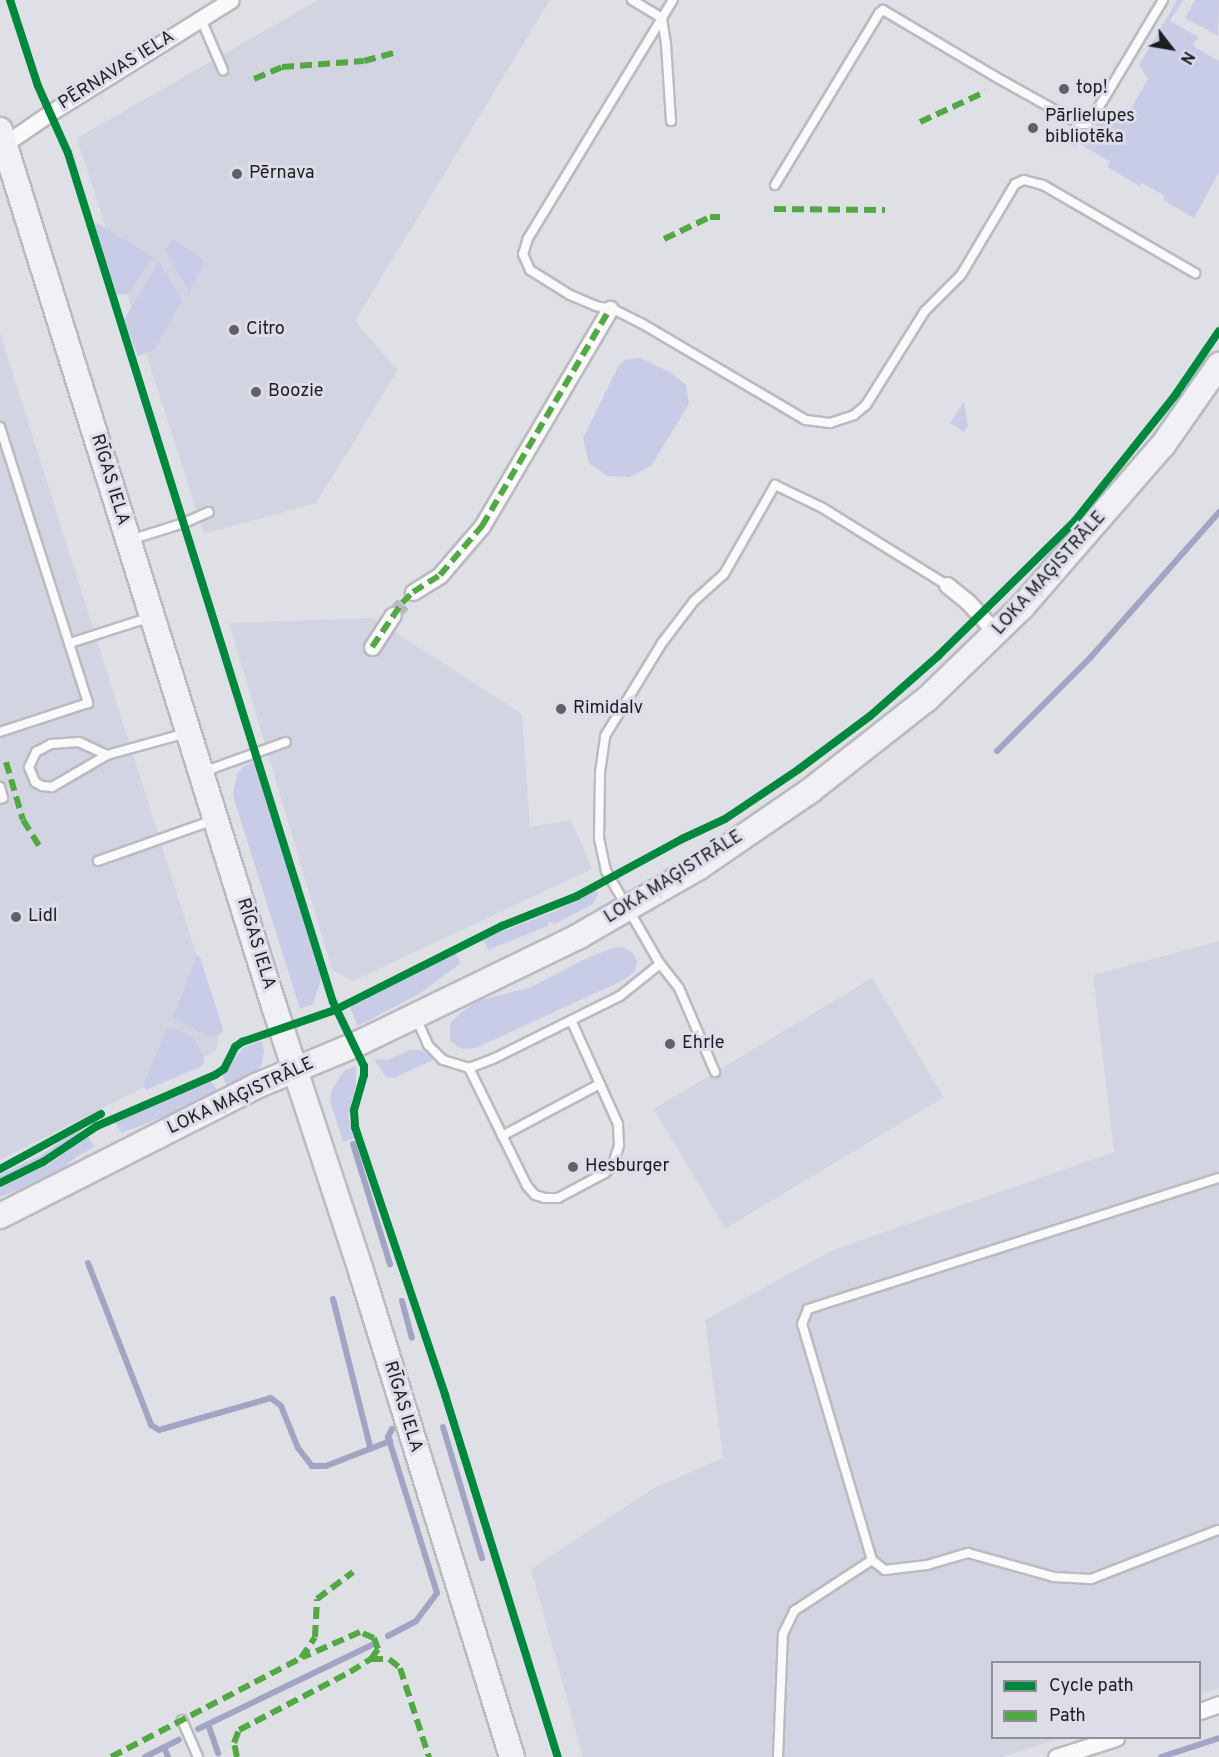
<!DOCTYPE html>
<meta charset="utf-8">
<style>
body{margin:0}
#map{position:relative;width:1219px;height:1757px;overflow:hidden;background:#dfe0e6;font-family:Overpass,sans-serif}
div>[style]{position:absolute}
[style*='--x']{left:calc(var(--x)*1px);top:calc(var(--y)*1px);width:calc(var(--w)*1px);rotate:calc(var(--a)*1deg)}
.built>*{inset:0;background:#d3d4e1;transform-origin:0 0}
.green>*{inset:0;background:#c9cce7}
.stream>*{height:6px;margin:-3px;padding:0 3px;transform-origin:3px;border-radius:3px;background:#a2a4c4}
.minor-tunnel>*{height:15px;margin-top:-7.5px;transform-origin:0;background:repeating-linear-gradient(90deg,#b8b9bf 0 15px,transparent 0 23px)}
.roads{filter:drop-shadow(2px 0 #babbc0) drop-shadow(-2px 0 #babbc0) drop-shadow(0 2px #babbc0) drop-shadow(0 -2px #babbc0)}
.service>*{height:8px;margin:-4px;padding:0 4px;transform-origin:4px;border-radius:4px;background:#fafafb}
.minor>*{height:15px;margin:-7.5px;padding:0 7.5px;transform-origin:7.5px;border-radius:7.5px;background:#fafafb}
.primary>*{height:24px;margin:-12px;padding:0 12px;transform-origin:12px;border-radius:12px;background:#f0f0f5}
.quiet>*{height:6px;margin-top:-3px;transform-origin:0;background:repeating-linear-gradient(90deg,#52a943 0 12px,transparent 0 18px)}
.cycleway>*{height:8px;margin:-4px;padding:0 4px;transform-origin:4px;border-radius:4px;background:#00873e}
.dots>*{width:16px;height:16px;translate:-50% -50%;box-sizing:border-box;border:3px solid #dcdde9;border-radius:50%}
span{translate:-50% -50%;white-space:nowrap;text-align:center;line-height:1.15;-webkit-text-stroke:6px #dcdde9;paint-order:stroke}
.street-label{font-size:18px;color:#1c1c21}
.poi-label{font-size:18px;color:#1c1c21}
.left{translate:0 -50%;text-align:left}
.legend{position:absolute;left:991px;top:1661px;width:210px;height:78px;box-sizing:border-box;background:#dcdde9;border:2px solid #8f9099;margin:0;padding:8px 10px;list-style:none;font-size:18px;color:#1c1c21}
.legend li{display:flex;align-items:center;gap:12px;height:30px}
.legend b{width:30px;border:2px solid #8f9099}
.north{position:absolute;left:1141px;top:18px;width:60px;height:60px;-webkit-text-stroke:4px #dcdde9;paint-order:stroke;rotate:121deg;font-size:16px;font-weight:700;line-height:24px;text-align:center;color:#1c1c21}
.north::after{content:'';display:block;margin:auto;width:21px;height:27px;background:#1c1c21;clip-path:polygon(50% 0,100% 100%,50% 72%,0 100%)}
</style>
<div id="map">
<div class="built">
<i style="clip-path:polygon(318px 0,550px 0,355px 321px,398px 370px,316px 503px,204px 534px,77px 138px)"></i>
<i style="clip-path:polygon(0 333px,220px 1030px,216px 1051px,0 1160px)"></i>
<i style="clip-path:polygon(373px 618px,522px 714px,530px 827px,571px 820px,592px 869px,353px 981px,332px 970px,229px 623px)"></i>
<i style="clip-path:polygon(1219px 941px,1219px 1688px,1200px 1694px,1200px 1662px,992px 1662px,992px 1738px,1062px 1738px,1002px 1757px,583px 1757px,531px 1569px,654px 1488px,723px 1458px,705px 1320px,833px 1250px,1114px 1152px,1093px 975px)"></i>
<i style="left:872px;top:978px;width:139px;height:255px;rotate:59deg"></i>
</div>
<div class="green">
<i style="clip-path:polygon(1177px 0,1183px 0,1170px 21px,1198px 37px,1193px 46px,1219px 61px,1219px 172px,1194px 218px,1163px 200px,1165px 196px,1142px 183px,1140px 186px,1107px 167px,1110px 162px,1079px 143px,1075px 147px,1059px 138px,1108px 119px,1126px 117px,1148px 79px,1139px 65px)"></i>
<i style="clip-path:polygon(1195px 0,1219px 0,1218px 36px,1185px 18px)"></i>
<i style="clip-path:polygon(97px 223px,153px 257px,128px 294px,117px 295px,95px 225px)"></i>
<i style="clip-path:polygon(172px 239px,201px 257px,203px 261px,202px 268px,189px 291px,165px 251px)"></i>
<i style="clip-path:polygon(159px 261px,182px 301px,154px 350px,138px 356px,124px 320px)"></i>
<i style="clip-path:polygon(640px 358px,670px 372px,686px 385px,689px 404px,651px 466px,630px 477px,607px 476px,589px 463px,583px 438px,618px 367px,624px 360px)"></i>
<i style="clip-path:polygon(964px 401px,968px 426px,964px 432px,950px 423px)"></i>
<i style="clip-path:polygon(254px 762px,322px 977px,313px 1004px,300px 1009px,233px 796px,237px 774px,244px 766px)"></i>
<i style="clip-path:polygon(596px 890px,598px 894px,593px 904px,555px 924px,549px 921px,548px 926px,488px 950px,483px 939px,558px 910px)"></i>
<i style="clip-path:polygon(624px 947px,633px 953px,637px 961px,635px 971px,624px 980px,476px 1048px,462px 1049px,450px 1041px,450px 1024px,460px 1013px,478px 1001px,531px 987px,587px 958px,613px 948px)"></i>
<i style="clip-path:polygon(455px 953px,461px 963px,419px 994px,358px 1026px,350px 1007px)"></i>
<i style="clip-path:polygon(197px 955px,200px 957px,223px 1029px,222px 1033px,209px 1037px,173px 1018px)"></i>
<i style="clip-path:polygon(174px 1028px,194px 1038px,205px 1061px,202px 1066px,146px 1090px,143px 1085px,167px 1029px)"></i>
<i style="clip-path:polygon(261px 1041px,264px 1050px,262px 1063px,255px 1075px,229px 1090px,222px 1075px,243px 1048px)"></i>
<i style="clip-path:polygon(410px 1050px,420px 1050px,432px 1056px,433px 1060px,394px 1078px,386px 1077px,374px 1059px,387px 1060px)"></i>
<i style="clip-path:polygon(356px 1066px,356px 1085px,348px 1116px,354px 1138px,343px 1142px,330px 1101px,332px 1089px,344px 1071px)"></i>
<i style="clip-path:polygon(210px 1080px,221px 1095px,121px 1133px,115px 1122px)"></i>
<i style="clip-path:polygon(81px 1128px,82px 1130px,44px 1157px,0 1179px,0 1175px,41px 1155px)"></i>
<i style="clip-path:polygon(88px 1136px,94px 1147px,78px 1156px,51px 1177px,0 1197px,0 1188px,49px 1164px)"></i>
</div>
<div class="stream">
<i style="--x:997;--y:751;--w:132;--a:-45"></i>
<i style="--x:1090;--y:658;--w:195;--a:-48.5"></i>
<i style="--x:353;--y:1144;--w:126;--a:72.9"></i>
<i style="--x:88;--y:1263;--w:174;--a:68.7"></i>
<i style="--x:151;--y:1425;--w:9;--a:32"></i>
<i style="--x:159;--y:1430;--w:116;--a:-15.9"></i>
<i style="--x:271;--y:1398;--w:13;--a:39"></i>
<i style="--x:281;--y:1406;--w:45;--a:68"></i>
<i style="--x:298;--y:1448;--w:23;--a:52"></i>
<i style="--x:312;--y:1466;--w:14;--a:0"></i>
<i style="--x:326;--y:1466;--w:69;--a:-21.3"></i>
<i style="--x:333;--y:1299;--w:152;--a:75.9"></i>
<i style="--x:402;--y:1301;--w:38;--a:75"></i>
<i style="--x:443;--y:1427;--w:137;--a:73.4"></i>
<i style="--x:388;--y:1636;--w:32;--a:-28"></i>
<i style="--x:416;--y:1621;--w:35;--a:-53"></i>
<i style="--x:437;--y:1593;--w:164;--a:-107.4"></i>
<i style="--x:388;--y:1437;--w:9;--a:-63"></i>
<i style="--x:208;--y:1724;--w:31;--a:71"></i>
<i style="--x:198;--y:1729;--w:193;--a:-25.8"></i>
<i style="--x:164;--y:1747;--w:11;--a:68"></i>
<i style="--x:145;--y:1757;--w:38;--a:-27"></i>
<i style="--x:1161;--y:1757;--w:61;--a:-18.1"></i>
</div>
<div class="minor-tunnel">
<i style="--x:393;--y:615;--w:30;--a:-49"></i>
</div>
<div class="roads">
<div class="service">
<i style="--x:632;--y:0;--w:35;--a:31"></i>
<i style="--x:662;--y:18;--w:258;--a:121.3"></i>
<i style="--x:528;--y:238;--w:17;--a:107"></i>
<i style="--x:523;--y:254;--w:17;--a:66"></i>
<i style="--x:530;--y:270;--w:47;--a:32"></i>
<i style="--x:570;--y:295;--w:28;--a:23"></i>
<i style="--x:596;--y:306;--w:19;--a:12"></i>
<i style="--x:615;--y:310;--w:29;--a:27"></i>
<i style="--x:641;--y:323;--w:191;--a:30.5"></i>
<i style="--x:806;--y:420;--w:24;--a:7"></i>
<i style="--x:830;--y:423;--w:25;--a:-18"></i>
<i style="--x:854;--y:415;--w:16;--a:-40"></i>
<i style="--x:866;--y:405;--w:111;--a:-57.9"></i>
<i style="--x:925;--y:311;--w:51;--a:-45"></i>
<i style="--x:961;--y:275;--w:106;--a:-59.3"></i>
<i style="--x:1015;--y:184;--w:10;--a:-24"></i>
<i style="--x:1024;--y:180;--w:20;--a:15"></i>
<i style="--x:1043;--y:185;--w:176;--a:30.1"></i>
<i style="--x:201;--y:19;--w:56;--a:66.7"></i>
<i style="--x:671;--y:121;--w:77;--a:-93.7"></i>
<i style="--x:666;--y:44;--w:26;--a:-99"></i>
<i style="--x:662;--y:18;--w:21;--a:-59"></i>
<i style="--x:775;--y:185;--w:201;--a:-58.8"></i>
<i style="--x:879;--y:13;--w:5;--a:-37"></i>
<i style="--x:883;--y:10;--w:129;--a:30.7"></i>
<i style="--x:994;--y:76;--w:98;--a:29.2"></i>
<i style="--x:1080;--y:124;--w:7;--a:0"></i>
<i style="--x:1087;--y:124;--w:27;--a:-56"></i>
<i style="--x:1102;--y:102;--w:119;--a:-59.1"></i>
<i style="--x:0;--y:427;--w:290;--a:72.3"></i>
<i style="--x:88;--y:703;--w:93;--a:161.8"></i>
<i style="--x:133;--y:539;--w:53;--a:-17.4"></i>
<i style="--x:184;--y:523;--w:27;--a:-24"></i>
<i style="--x:70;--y:643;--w:85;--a:-17.8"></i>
<i style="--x:107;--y:755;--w:64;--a:149.8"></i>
<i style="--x:52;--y:787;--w:10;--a:-174"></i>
<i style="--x:42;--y:786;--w:8;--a:-150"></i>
<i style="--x:35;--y:782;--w:16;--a:-112"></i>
<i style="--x:29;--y:767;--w:17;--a:-65"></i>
<i style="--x:36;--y:752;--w:17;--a:-28"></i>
<i style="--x:51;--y:744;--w:28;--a:-4"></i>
<i style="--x:79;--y:742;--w:31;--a:25"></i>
<i style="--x:107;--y:755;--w:83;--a:-15.4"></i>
<i style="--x:203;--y:772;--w:88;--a:-19.9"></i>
<i style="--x:0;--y:787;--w:11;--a:75"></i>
<i style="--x:3;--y:798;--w:3;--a:162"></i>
<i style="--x:98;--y:861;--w:120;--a:-19.5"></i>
<i style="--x:417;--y:1020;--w:27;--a:66"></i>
<i style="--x:428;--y:1045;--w:21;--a:45"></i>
<i style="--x:443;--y:1060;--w:27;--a:17"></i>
<i style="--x:469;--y:1068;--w:26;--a:-21"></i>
<i style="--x:493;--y:1059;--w:142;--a:-26.4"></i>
<i style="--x:620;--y:996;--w:51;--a:-38.7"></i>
<i style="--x:469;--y:1068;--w:131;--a:63.8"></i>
<i style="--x:527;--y:1186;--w:12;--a:48"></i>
<i style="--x:535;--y:1195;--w:10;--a:17"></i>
<i style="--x:545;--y:1198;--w:13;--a:0"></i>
<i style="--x:558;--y:1198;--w:53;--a:-28"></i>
<i style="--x:605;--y:1173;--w:12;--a:-48"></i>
<i style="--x:613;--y:1164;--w:20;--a:-72"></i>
<i style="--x:619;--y:1145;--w:21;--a:-93"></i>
<i style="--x:618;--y:1124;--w:114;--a:-114.3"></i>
<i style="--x:715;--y:1072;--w:91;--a:-113.2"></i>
<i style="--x:679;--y:988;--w:31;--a:-128"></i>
<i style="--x:660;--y:964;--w:108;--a:-120.1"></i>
<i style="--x:606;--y:871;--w:33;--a:-102"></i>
<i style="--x:599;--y:839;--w:66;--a:-89.1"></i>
<i style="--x:600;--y:773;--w:37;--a:-82"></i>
<i style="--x:605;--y:736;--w:109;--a:-58.5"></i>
<i style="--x:662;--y:643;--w:53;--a:-52.7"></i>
<i style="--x:694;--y:601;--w:40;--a:-42"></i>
<i style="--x:724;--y:574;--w:103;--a:-60.2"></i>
<i style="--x:775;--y:485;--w:51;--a:25.6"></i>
<i style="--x:821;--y:507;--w:148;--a:31.8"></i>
<i style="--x:502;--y:1136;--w:111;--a:-28"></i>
<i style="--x:872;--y:1560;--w:16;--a:38"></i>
<i style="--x:885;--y:1570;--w:42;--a:-6.8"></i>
<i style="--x:927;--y:1565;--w:43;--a:-16.3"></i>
<i style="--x:968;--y:1553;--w:89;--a:15.6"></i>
<i style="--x:1054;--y:1577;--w:37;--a:3"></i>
<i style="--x:1091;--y:1579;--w:136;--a:-21.1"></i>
<i style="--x:182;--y:1720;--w:40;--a:66.6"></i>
<i style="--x:778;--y:1757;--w:123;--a:-87.7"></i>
<i style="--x:783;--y:1634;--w:25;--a:-64"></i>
<i style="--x:794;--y:1611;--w:93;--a:-33.2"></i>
<i style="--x:872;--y:1560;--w:246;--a:-106.5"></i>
<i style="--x:802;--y:1324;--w:16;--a:-68"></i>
<i style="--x:808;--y:1309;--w:431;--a:-17.7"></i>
</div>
<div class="minor">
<i style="--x:0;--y:147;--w:60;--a:-34.2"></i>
<i style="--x:50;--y:113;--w:213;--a:-32"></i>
<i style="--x:947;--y:585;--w:27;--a:39"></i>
<i style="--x:968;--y:602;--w:42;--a:47.9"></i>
<i style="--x:413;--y:592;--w:32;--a:-32"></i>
<i style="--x:440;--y:575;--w:65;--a:-49.4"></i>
<i style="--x:482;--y:526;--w:252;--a:-59.5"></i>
<i style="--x:372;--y:647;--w:38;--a:-57"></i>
<i style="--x:1200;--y:1711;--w:20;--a:-20"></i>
<i style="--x:1056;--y:1757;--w:63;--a:-17.6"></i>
</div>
<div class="primary">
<i style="--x:0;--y:130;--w:918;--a:72.63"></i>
<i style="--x:274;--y:1006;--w:279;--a:71.8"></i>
<i style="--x:361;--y:1271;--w:509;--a:72.74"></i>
<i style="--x:0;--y:1216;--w:287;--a:-26.9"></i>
<i style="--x:256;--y:1086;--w:107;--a:-22.5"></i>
<i style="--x:355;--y:1045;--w:249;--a:-25.9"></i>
<i style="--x:579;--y:936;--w:138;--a:-29.9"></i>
<i style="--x:699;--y:867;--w:135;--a:-34.4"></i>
<i style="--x:810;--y:791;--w:149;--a:-38.2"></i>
<i style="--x:927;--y:699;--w:132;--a:-44.1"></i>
<i style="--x:1022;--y:607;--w:215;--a:-49"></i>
<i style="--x:1163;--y:445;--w:98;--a:-55"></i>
</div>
</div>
<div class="quiet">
<i style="--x:254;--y:79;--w:30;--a:-23"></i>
<i style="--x:282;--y:67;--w:82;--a:-4.2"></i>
<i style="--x:364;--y:61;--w:31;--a:-15"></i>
<i style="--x:920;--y:122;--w:72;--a:-24.8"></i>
<i style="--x:774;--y:209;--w:111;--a:0.5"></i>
<i style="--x:664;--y:239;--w:51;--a:-25.6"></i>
<i style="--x:710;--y:217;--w:10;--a:0"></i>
<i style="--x:372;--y:647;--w:53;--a:-55.7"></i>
<i style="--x:402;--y:603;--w:16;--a:-45"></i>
<i style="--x:413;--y:592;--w:32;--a:-32"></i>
<i style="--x:440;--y:575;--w:65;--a:-49.4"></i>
<i style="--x:482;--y:526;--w:252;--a:-59.5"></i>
<i style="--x:6;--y:762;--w:60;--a:73.7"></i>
<i style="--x:23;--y:820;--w:31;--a:58"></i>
<i style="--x:371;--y:1659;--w:18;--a:0"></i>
<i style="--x:389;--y:1659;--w:14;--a:39"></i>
<i style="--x:400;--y:1668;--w:94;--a:72"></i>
<i style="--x:111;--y:1757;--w:214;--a:-27.5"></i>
<i style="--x:301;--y:1658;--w:25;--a:-56"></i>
<i style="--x:315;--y:1637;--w:38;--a:-87"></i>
<i style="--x:317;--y:1599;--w:45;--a:-36.9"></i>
<i style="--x:237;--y:1757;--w:14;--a:-102"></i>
<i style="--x:234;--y:1743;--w:14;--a:-69"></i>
<i style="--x:239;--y:1730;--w:125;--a:-27.6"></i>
<i style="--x:350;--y:1672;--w:25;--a:-32"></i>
<i style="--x:371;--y:1659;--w:12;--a:-55"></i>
<i style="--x:378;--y:1649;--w:12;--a:-110"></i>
<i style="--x:374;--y:1638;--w:15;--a:-157"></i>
<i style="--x:360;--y:1632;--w:62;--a:156.3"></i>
</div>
<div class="cycleway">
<i style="--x:10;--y:0;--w:90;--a:72"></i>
<i style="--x:38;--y:86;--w:73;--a:65.9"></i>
<i style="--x:68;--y:153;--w:889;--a:72.67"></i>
<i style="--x:333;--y:1002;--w:71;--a:64.2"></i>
<i style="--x:364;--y:1066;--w:9;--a:90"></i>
<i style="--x:364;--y:1075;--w:37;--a:106"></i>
<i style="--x:354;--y:1111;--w:16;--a:86"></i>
<i style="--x:355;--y:1127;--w:283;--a:71.4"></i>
<i style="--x:445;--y:1395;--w:379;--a:72.7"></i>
<i style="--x:0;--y:1169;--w:115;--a:-28.6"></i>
<i style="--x:0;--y:1183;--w:48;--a:-26"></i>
<i style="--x:43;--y:1162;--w:65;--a:-33.7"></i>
<i style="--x:97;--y:1126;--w:129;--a:-23.4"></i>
<i style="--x:215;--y:1075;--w:11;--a:-34"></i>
<i style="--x:224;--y:1069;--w:25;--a:-63"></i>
<i style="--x:235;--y:1047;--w:9;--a:-36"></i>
<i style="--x:242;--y:1042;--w:98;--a:-19"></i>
<i style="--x:335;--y:1010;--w:187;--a:-26.7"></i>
<i style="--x:502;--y:926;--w:81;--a:-21.8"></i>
<i style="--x:577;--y:896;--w:119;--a:-28.5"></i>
<i style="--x:682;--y:839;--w:47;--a:-24.9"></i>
<i style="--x:725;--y:819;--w:89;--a:-34"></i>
<i style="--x:799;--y:769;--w:89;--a:-36.7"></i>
<i style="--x:870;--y:716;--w:91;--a:-41.4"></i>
<i style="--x:938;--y:656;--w:191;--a:-44.6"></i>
<i style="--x:1074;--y:522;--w:164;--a:-51.4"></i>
<i style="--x:1176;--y:394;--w:76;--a:-55.7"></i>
</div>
<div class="dots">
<i style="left:1064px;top:89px;background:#606166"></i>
<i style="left:1033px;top:128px;background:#606166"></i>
<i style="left:237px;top:174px;background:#606166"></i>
<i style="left:234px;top:330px;background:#606166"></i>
<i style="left:256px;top:392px;background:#606166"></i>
<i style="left:561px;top:709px;background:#606166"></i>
<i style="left:16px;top:917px;background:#606166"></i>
<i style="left:670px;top:1044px;background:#606166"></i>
<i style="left:573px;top:1167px;background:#606166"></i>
</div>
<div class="street-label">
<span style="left:117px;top:71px;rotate:-32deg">PĒRNAVAS IELA</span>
<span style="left:109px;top:480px;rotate:73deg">RĪGAS IELA</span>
<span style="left:1050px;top:574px;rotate:-48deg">LOKA MAĢISTRĀLE</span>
<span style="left:674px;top:878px;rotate:-32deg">LOKA MAĢISTRĀLE</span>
<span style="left:255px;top:944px;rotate:73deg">RĪGAS IELA</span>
<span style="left:241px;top:1097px;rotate:-25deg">LOKA MAĢISTRĀLE</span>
<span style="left:402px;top:1407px;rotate:73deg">RĪGAS IELA</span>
</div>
<div class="poi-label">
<span class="left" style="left:1076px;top:89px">top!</span>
<span class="left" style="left:1045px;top:128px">Pārlielupes<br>bibliotēka</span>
<span class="left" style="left:249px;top:174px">Pērnava</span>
<span class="left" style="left:246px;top:330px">Citro</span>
<span class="left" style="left:268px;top:392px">Boozie</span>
<span class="left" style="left:573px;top:709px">Rimidalv</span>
<span class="left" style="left:28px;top:917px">Lidl</span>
<span class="left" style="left:682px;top:1044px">Ehrle</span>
<span class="left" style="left:585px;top:1167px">Hesburger</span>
</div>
<ul class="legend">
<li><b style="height:8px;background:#00873e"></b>Cycle path</li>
<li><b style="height:8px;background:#52a943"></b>Path</li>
</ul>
<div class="north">N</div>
</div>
